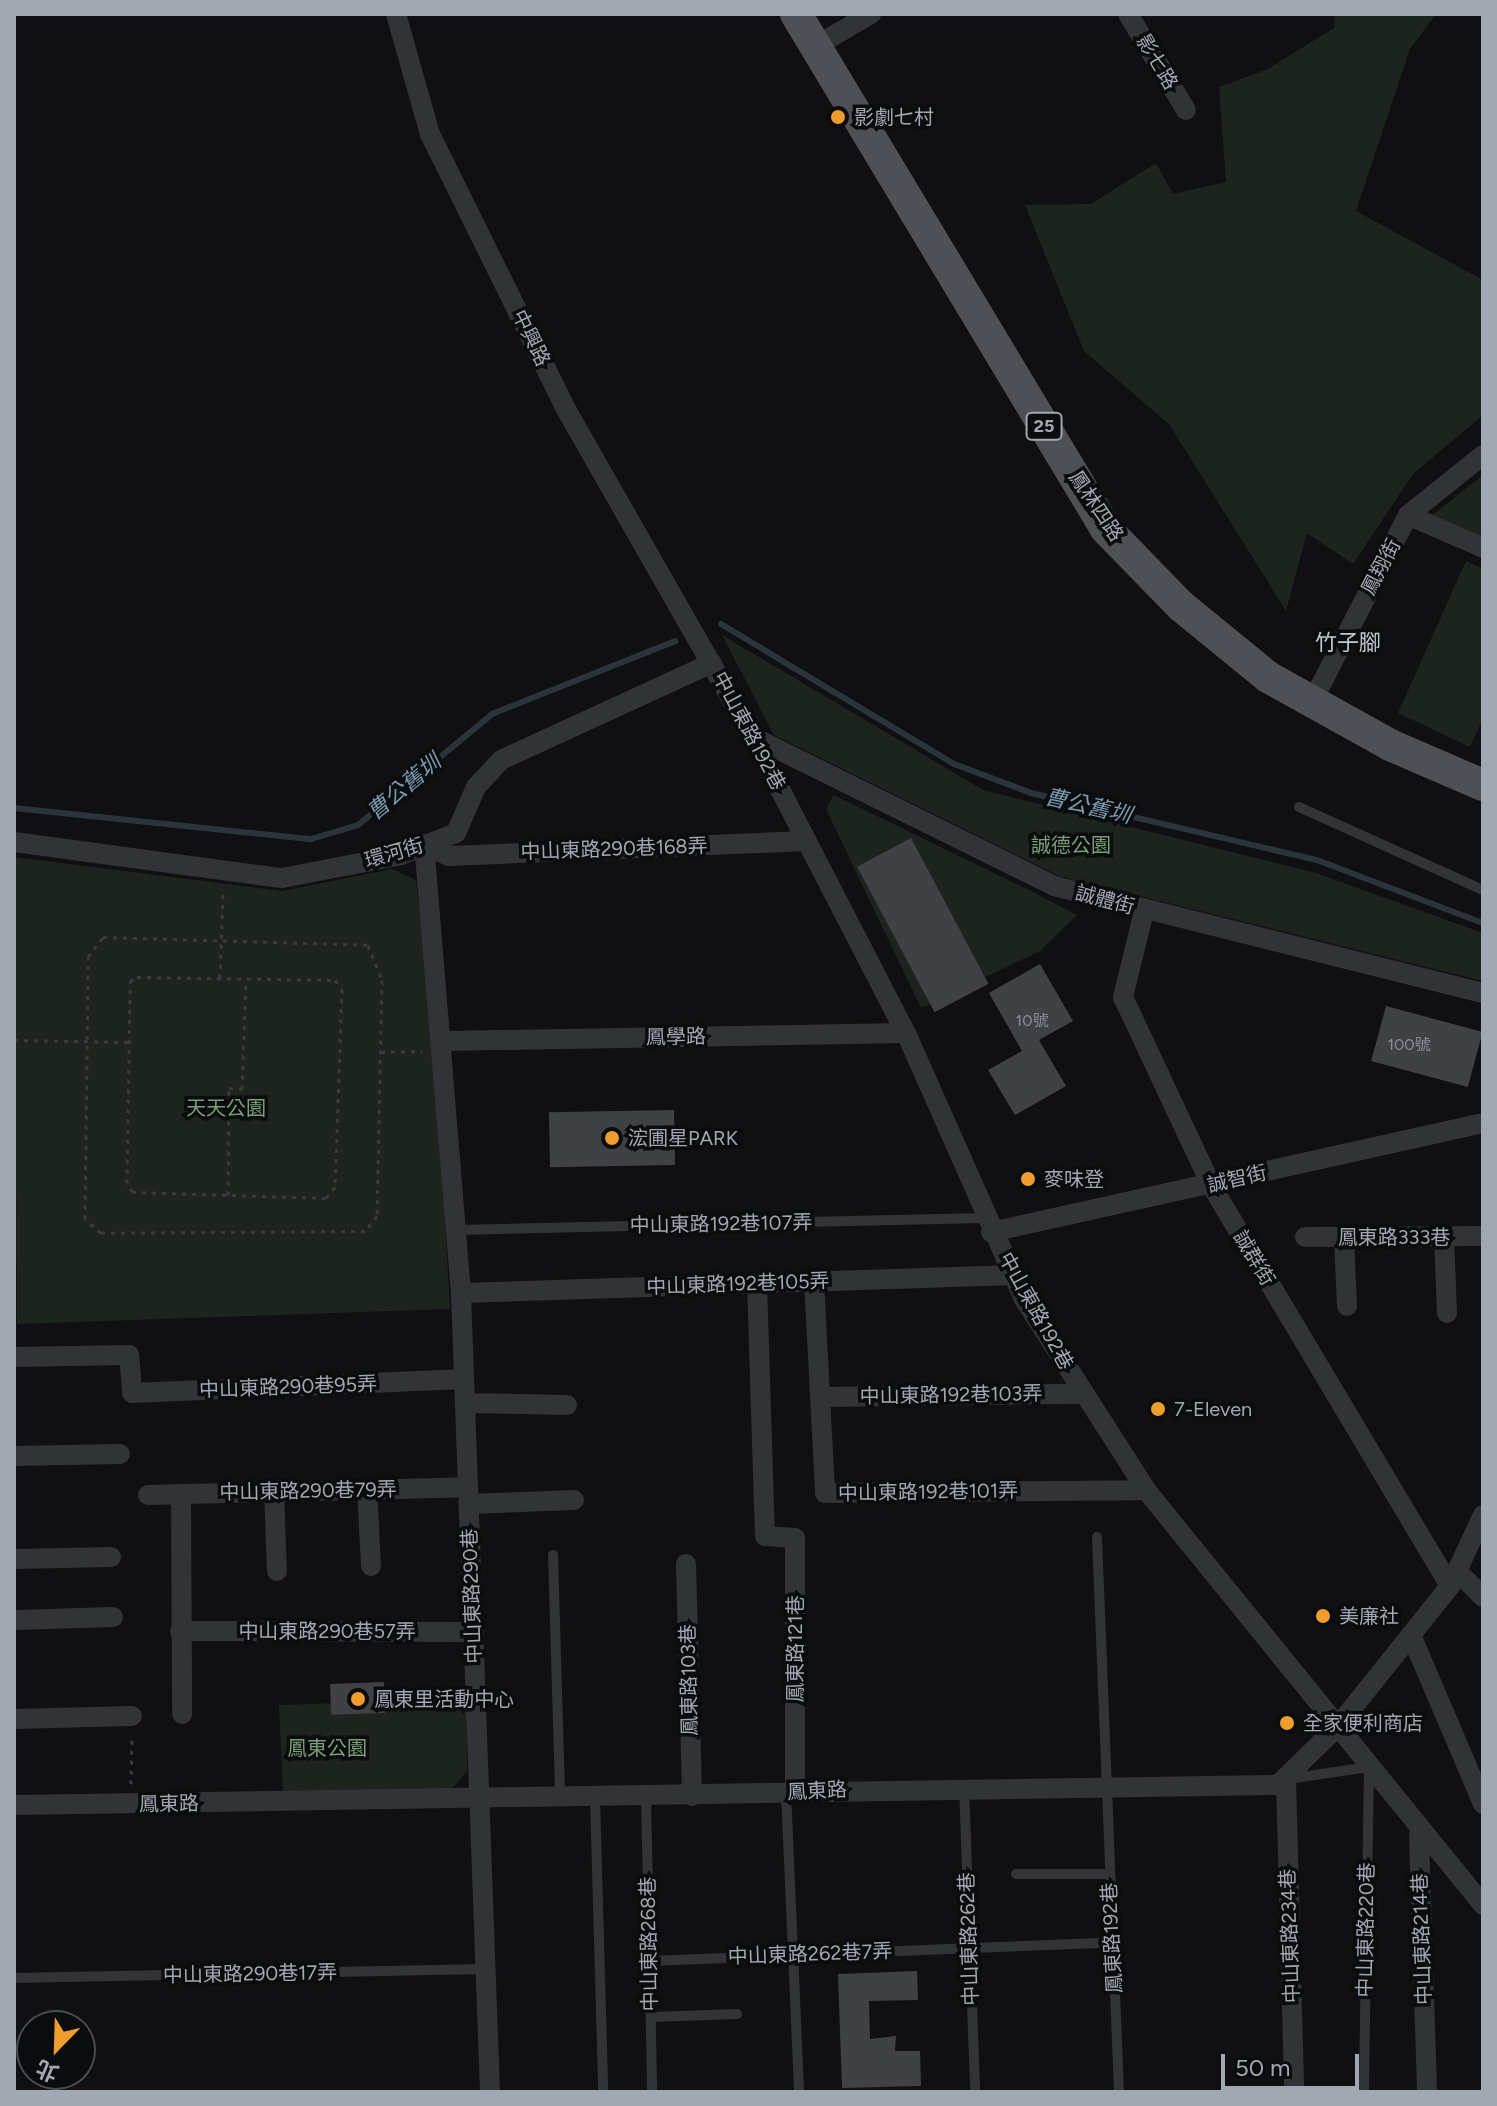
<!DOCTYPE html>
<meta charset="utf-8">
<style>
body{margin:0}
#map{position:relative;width:1497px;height:2106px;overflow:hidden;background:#101012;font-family:Figtree,"Noto Sans TC",sans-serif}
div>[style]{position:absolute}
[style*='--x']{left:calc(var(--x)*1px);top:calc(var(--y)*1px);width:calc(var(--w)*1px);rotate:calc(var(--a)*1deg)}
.green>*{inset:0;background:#1d241d}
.stream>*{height:6px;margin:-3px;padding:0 3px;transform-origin:3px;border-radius:3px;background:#2a343a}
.building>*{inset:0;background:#3f4145;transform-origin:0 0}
.path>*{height:3px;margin-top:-1.5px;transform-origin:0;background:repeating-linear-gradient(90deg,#383a3e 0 4px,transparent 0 10px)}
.lane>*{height:10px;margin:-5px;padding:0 5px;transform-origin:5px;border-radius:5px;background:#313337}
.street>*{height:20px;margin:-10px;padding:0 10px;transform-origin:10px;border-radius:10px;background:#313337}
.primary>*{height:32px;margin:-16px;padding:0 16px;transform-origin:16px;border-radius:16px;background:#4e5056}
.dots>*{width:22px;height:22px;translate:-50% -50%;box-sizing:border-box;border:4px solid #0b0c0d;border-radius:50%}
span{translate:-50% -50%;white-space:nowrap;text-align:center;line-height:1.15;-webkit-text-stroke:7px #0b0c0d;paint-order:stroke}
.number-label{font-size:16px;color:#898e97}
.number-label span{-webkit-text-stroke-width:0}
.shield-label span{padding:2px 6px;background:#0b0c0d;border:2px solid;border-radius:6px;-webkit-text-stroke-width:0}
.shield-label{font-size:18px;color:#a2a8b2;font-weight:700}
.street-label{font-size:20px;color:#a2a8b2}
.poi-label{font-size:20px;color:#a2a8b2}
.left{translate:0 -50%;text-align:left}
.park-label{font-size:20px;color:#799e79}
.neighbourhood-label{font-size:22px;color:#c3c7cf}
.water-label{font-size:22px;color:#7899ae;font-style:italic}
.frame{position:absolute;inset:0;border:16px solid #a2a8b2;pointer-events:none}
.north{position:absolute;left:16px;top:2010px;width:80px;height:80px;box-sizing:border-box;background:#0b0c0d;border:2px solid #474a4f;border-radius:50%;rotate:203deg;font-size:22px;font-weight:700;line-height:32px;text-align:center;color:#a2a8b2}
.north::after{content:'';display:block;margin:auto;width:28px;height:36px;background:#ef9d2c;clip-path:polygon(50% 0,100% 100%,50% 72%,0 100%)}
.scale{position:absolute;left:1221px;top:2054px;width:138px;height:36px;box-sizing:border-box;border:4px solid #a2a8b2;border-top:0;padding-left:10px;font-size:24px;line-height:28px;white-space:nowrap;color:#a2a8b2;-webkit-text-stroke:6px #0b0c0d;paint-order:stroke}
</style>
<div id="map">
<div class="green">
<i style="clip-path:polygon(1335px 14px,1436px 14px,1410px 49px,1356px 211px,1483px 280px,1483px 415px,1413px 474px,1353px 564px,1307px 533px,1286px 611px,1169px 424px,1084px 351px,1025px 205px,1091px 204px,1156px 163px,1173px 194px,1226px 182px,1219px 87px,1268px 69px,1334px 28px)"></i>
<i style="clip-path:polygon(1483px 475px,1483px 541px,1431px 516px)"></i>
<i style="clip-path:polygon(1466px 561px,1483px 569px,1483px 718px,1470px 747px,1398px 713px)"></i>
<i style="clip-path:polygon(722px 635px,983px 790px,1316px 873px,1483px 933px,1483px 981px,1059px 876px,774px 735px)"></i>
<i style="clip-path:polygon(834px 795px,1031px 891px,1077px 915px,1040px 951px,921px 1008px,826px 809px)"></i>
<i style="clip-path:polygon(14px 857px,282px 891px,392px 869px,416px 880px,437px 1075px,450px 1309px,17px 1324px)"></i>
<i style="clip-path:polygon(467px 1699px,467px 1771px,452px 1789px,283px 1794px,279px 1705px)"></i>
</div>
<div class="stream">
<i style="--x:721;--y:624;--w:272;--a:31"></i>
<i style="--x:954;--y:764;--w:82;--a:20.6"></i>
<i style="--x:1031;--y:793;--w:294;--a:13.2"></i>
<i style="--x:1317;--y:860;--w:178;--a:20.8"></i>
<i style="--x:14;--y:808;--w:299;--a:6"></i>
<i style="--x:311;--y:839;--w:49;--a:-16.6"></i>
<i style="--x:358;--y:825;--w:174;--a:-39.6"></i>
<i style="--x:492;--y:714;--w:197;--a:-21.7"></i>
</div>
<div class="building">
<i style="left:911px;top:838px;width:165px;height:61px;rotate:62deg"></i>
<i style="clip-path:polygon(1040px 964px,1073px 1021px,1039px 1040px,1066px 1086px,1015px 1115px,988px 1070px,1022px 1051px,989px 993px)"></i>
<i style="left:1386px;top:1006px;width:100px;height:57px;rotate:15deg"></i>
<i style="left:674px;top:1110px;width:55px;height:125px;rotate:89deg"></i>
<i style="left:384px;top:1682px;width:31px;height:54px;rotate:88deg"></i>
<i style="clip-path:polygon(917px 1971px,918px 2000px,869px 2001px,870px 2039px,896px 2036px,895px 2051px,920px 2051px,921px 2086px,842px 2088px,838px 1974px)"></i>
</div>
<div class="path">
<i style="--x:103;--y:937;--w:265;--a:1.7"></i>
<i style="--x:368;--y:945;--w:38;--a:68"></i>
<i style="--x:382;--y:980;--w:236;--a:91.2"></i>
<i style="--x:377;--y:1216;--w:19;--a:129"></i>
<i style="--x:365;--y:1231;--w:264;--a:179.6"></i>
<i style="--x:101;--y:1233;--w:21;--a:-139"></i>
<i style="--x:85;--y:1219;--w:262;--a:-89.3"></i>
<i style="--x:88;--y:957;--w:25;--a:-53"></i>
<i style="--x:137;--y:977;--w:198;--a:0.9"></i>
<i style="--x:335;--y:980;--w:11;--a:52"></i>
<i style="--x:342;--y:989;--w:198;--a:92"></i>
<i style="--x:335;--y:1187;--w:14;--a:129"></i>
<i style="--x:326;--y:1198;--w:193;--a:-178.2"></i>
<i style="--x:133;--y:1192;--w:11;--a:-124"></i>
<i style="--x:127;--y:1183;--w:202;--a:-89.1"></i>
<i style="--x:130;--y:981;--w:8;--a:-30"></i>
<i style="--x:220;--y:978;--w:88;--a:-88"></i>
<i style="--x:14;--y:1040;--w:115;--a:1"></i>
<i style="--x:381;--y:1052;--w:41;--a:-1.4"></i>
<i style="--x:228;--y:1195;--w:107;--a:-89.5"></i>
<i style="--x:229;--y:1088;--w:13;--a:4"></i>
<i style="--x:242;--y:1089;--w:110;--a:-87.9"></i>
<i style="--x:131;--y:1784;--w:48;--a:-88.8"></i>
</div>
<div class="lane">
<i style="--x:1299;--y:807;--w:202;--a:24.3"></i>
<i style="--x:457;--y:1230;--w:527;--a:-1.3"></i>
<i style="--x:1097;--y:1537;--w:555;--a:87.73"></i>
<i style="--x:553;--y:1555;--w:242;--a:88.3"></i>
<i style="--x:1288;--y:1779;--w:82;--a:-8.4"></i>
<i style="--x:1369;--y:1767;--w:325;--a:90.9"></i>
<i style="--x:964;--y:1786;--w:306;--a:87.9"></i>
<i style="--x:786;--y:1792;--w:300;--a:87.5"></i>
<i style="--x:646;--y:1796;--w:296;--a:88.8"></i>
<i style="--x:595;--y:1797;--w:295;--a:88.4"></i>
<i style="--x:1016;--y:1874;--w:93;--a:0"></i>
<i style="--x:649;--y:1961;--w:463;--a:-2.3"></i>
<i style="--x:14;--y:1978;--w:472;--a:-1.1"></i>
<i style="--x:651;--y:2017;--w:86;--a:-2"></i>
<i style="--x:14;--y:2049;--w:17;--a:-3"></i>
</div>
<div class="street">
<i style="--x:396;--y:14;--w:125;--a:74.2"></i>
<i style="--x:430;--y:134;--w:309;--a:63.7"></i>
<i style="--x:567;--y:411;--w:375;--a:60.3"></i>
<i style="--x:753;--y:737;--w:333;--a:62.7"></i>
<i style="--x:906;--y:1033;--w:291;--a:66.1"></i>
<i style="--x:1024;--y:1299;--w:227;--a:57.4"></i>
<i style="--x:1146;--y:1490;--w:535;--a:50.92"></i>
<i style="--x:1128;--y:14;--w:112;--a:58.9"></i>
<i style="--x:814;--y:47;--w:66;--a:-30.1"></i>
<i style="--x:1408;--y:515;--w:82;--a:23.7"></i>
<i style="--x:1311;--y:704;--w:212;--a:-62.8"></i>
<i style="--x:1408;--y:515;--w:96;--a:-38.7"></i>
<i style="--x:753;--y:737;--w:336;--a:26.3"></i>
<i style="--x:1054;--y:886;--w:442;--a:14"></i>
<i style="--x:14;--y:842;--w:270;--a:7.7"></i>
<i style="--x:282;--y:878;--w:121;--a:-10.9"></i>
<i style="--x:401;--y:855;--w:59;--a:-21.8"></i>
<i style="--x:456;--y:833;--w:50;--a:-66.5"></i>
<i style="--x:476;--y:787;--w:37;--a:-47"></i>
<i style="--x:501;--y:760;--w:232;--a:-24.7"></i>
<i style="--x:1144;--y:911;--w:89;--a:103.7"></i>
<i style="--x:1123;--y:997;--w:208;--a:64.9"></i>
<i style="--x:1211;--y:1185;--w:467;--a:59.2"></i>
<i style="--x:445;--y:1041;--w:461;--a:-1"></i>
<i style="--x:991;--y:1232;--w:504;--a:-12.49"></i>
<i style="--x:1444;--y:1236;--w:77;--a:87.8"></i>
<i style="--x:1305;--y:1237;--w:178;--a:-0.3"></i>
<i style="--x:1344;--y:1238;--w:68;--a:87.5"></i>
<i style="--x:814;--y:1281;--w:212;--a:87"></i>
<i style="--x:825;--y:1493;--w:321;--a:-0.5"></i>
<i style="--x:757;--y:1283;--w:253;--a:88.2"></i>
<i style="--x:765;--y:1536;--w:30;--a:4"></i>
<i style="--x:795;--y:1538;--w:252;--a:90"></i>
<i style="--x:461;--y:1293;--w:555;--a:-1.86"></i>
<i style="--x:14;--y:1357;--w:115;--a:-1"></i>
<i style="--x:129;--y:1355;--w:38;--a:85"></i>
<i style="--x:132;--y:1393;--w:332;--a:-2.4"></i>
<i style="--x:820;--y:1397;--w:263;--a:-0.7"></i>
<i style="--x:465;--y:1403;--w:102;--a:1.1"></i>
<i style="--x:14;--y:1456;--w:106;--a:-1.1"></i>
<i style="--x:367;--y:1489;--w:77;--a:87"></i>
<i style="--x:274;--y:1491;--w:80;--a:87.9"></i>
<i style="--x:181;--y:1494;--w:220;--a:89.7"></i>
<i style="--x:148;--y:1495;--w:320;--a:-1.4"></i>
<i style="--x:469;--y:1504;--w:105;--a:-2.2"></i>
<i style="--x:14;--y:1559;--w:97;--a:-1.2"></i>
<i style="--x:686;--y:1564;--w:232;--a:88.5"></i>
<i style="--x:1457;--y:1571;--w:37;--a:45"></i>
<i style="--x:14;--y:1620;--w:99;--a:-1.7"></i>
<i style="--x:180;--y:1631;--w:294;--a:0.2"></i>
<i style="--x:1411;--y:1635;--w:184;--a:66.9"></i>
<i style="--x:14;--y:1719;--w:118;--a:-1.5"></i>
<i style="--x:1286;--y:1779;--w:313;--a:88.5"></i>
<i style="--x:14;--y:1805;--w:1264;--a:-0.91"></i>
<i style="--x:1278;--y:1785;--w:84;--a:-44.5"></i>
<i style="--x:1338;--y:1726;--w:179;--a:-51.3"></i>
<i style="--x:1450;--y:1586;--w:78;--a:-65.1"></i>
<i style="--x:1419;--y:1835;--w:257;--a:88.2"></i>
<i style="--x:490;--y:2092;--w:800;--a:-92.08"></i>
<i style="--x:461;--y:1293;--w:450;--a:-94.7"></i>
<i style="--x:424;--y:845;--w:27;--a:24"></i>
<i style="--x:449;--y:856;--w:358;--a:-2.4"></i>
</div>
<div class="primary">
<i style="--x:796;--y:14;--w:601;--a:58.95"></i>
<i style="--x:1106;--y:529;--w:107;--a:45.8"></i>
<i style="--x:1181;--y:606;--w:112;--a:39.2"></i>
<i style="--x:1268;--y:677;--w:140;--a:29.1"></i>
<i style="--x:1390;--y:745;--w:101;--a:23.3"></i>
</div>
<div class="dots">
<i style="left:838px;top:117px;background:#ef9d2c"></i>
<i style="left:612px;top:1138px;background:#ef9d2c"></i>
<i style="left:1028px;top:1179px;background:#ef9d2c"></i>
<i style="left:1158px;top:1409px;background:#ef9d2c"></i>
<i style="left:1323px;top:1616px;background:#ef9d2c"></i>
<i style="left:358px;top:1699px;background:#ef9d2c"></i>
<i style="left:1287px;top:1723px;background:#ef9d2c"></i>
</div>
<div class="number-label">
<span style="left:1032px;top:1021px">10號</span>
<span style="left:1409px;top:1045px">100號</span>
</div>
<div class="shield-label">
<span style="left:1044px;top:426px">25</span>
</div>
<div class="street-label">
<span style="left:1157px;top:62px;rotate:59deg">影七路</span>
<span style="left:531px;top:338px;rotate:64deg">中興路</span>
<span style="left:1096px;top:506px;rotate:56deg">鳳林四路</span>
<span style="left:1381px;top:567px;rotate:-62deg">鳳翔街</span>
<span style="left:749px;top:731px;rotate:62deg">中山東路192巷</span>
<span style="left:614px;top:849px;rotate:-2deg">中山東路290巷168弄</span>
<span style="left:394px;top:853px;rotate:-16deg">環河街</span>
<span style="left:1105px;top:900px;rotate:15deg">誠體街</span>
<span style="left:676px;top:1037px;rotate:-1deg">鳳學路</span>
<span style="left:1237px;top:1179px;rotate:-13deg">誠智街</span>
<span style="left:721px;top:1224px;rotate:-1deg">中山東路192巷107弄</span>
<span style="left:1394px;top:1237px">鳳東路333巷</span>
<span style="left:1254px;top:1258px;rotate:59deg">誠群街</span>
<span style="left:738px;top:1284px;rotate:-2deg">中山東路192巷105弄</span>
<span style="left:1036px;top:1311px;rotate:61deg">中山東路192巷</span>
<span style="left:288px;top:1387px;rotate:-2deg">中山東路290巷95弄</span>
<span style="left:951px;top:1395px;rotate:-1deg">中山東路192巷103弄</span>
<span style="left:308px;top:1491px;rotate:-1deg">中山東路290巷79弄</span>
<span style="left:928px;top:1492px;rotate:-1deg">中山東路192巷101弄</span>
<span style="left:472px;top:1596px;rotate:-92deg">中山東路290巷</span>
<span style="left:327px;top:1631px">中山東路290巷57弄</span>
<span style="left:795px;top:1649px;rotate:-90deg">鳳東路121巷</span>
<span style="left:689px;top:1680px;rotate:-91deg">鳳東路103巷</span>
<span style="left:817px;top:1791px;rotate:-3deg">鳳東路</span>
<span style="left:169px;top:1804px;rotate:-1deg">鳳東路</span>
<span style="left:1366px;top:1930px;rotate:-89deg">中山東路220巷</span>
<span style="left:1290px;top:1936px;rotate:-92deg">中山東路234巷</span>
<span style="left:1112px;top:1938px;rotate:-93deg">鳳東路192巷</span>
<span style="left:969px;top:1939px;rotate:-92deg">中山東路262巷</span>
<span style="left:1422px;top:1939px;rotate:-92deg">中山東路214巷</span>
<span style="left:649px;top:1944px;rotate:-91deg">中山東路268巷</span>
<span style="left:810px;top:1954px;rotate:-2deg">中山東路262巷7弄</span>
<span style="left:250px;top:1974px;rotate:-1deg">中山東路290巷17弄</span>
</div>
<div class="poi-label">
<span class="left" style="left:854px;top:117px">影劇七村</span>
<span class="left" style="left:628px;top:1138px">浤圃星PARK</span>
<span class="left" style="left:1044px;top:1179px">麥味登</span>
<span class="left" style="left:1174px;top:1409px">7-Eleven</span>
<span class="left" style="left:1339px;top:1616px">美廉社</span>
<span class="left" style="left:374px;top:1699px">鳳東里活動中心</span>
<span class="left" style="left:1303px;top:1723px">全家便利商店</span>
</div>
<div class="park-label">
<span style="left:1071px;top:845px">誠德公園</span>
<span style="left:226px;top:1108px">天天公園</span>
<span style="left:327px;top:1748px">鳳東公園</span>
</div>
<div class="neighbourhood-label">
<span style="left:1348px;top:643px">竹子腳</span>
</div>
<div class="water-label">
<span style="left:404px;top:787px;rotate:-40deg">曹公舊圳</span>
<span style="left:1088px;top:806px;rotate:13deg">曹公舊圳</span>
</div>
<div class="frame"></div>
<div class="north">北</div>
<div class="scale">50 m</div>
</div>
